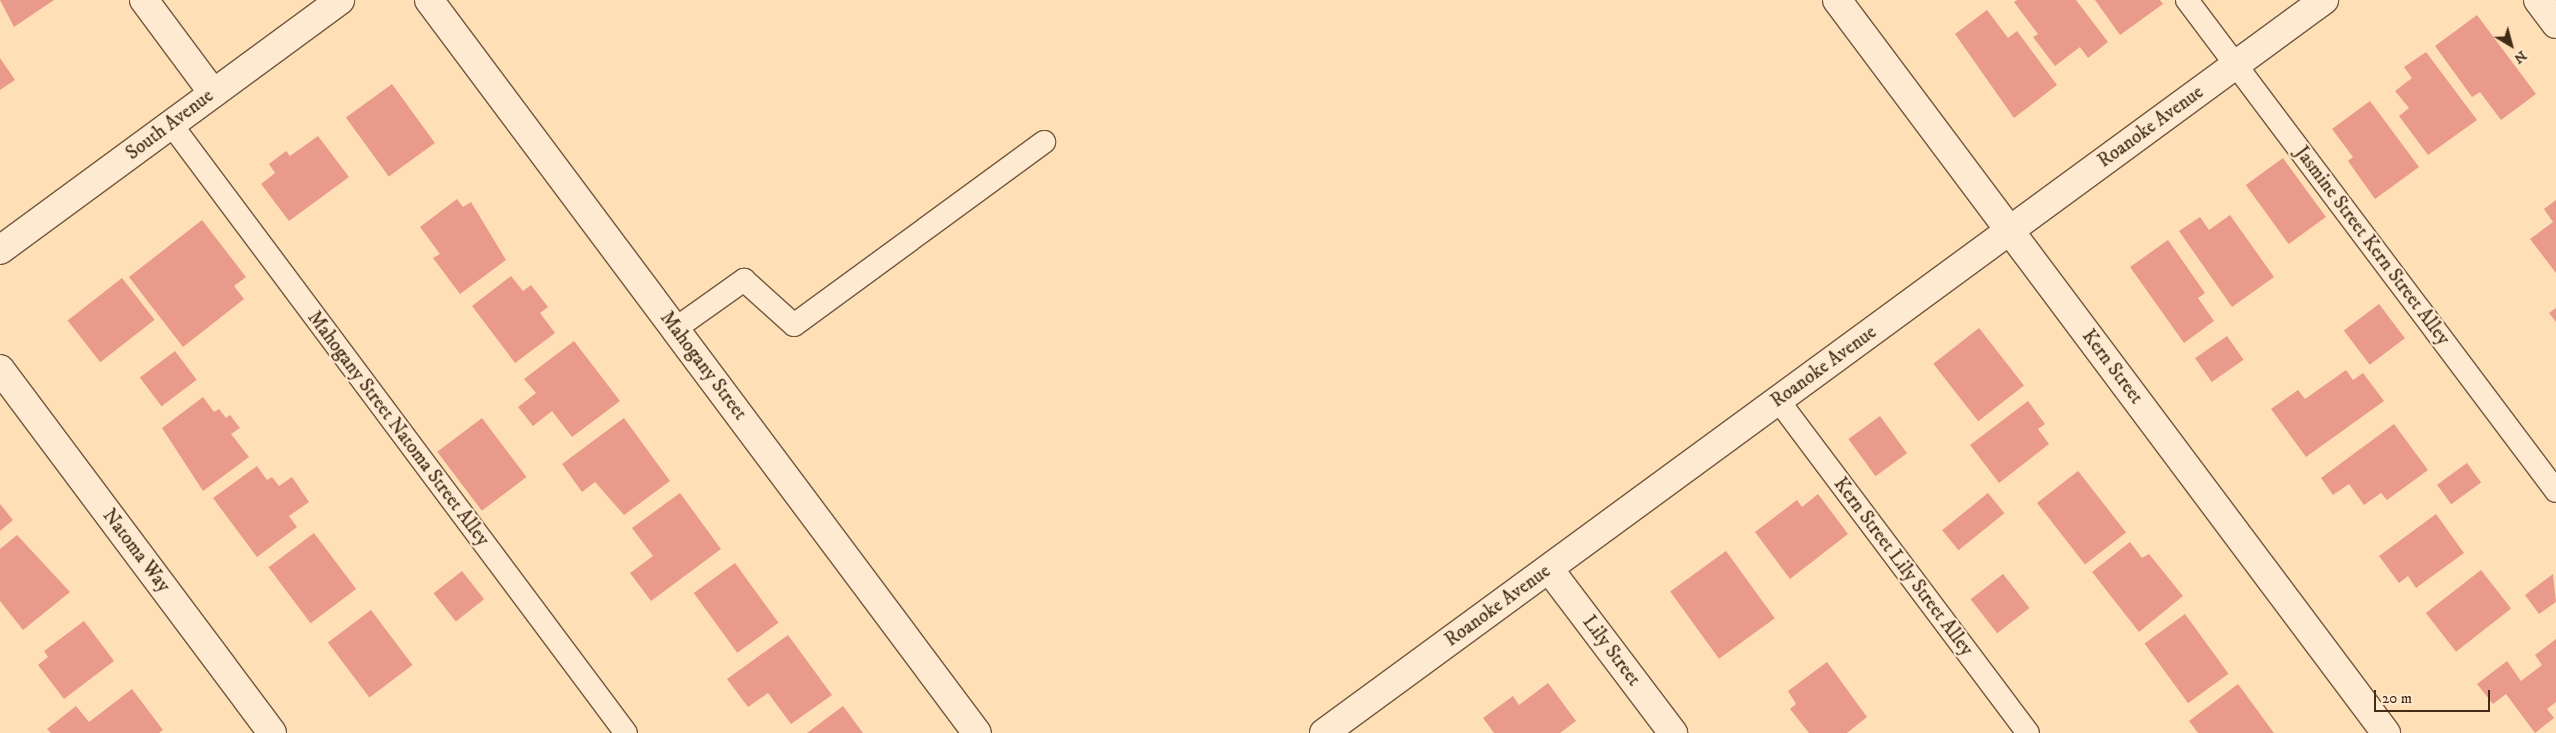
<!DOCTYPE html>
<style>
body{margin:0}
#map{position:relative;width:2556px;height:733px;overflow:hidden;background:#fedfb6;font-family:"IM FELL DW Pica",serif}
div>[style]{position:absolute}
[style*='--x']{left:calc(var(--x)*1px);top:calc(var(--y)*1px);width:calc(var(--w)*1px);rotate:calc(var(--a)*1deg)}
.building>*{inset:0;background:#ea9a8b;transform-origin:0 0}
.roads{filter:drop-shadow(1px 0 #72583f) drop-shadow(-1px 0 #72583f) drop-shadow(0 1px #72583f) drop-shadow(0 -1px #72583f)}
.lane>*{height:22px;margin:-11px;padding:0 11px;transform-origin:11px;border-radius:11px;background:#feead0}
.street>*{height:28px;margin:-14px;padding:0 14px;transform-origin:14px;border-radius:14px;background:#feead0}
.secondary>*{height:28px;margin:-14px;padding:0 14px;transform-origin:14px;border-radius:14px;background:#feead0}
span{translate:-50% -50%;white-space:nowrap;text-align:center;line-height:1.15;-webkit-text-stroke:4.5px #feead0;paint-order:stroke}
.street-label{font-size:19px;color:#442b17}
.north{position:absolute;left:2486px;top:20px;width:50px;height:50px;-webkit-text-stroke:4px #feead0;paint-order:stroke;rotate:143deg;font-size:14px;font-weight:700;line-height:20px;text-align:center;color:#442b17}
.north::after{content:'';display:block;margin:auto;width:18px;height:22px;background:#442b17;clip-path:polygon(50% 0,100% 100%,50% 72%,0 100%)}
.scale{position:absolute;left:2374px;top:690px;width:116px;height:22px;box-sizing:border-box;border:2px solid #442b17;border-top:0;padding-left:6px;font-size:15px;line-height:18px;white-space:nowrap;color:#442b17;-webkit-text-stroke:4px #feead0;paint-order:stroke}
</style>
<div id="map">
<div class="building">
<i style="clip-path:polygon(0 0,54px 0,14px 27px)"></i>
<i style="clip-path:polygon(2017px 0,2076px 0,2108px 42px,2088px 58px,2080px 47px,2055px 66px,2033px 37px,2038px 34px,2014px 2px)"></i>
<i style="clip-path:polygon(2095px 0,2160px 0,2163px 4px,2120px 35px)"></i>
<i style="clip-path:polygon(1987px 10px,2008px 38px,2017px 31px,2057px 85px,2014px 118px,1955px 34px)"></i>
<i style="clip-path:polygon(2477px 15px,2536px 94px,2501px 120px,2480px 92px,2472px 97px,2435px 46px)"></i>
<i style="clip-path:polygon(2426px 52px,2477px 120px,2428px 155px,2399px 116px,2409px 108px,2395px 91px,2412px 78px,2404px 67px)"></i>
<i style="clip-path:polygon(0 58px,15px 80px,0 90px)"></i>
<i style="left:392px;top:84px;width:73px;height:57px;rotate:54deg"></i>
<i style="clip-path:polygon(2370px 101px,2419px 167px,2375px 199px,2348px 161px,2353px 157px,2332px 129px)"></i>
<i style="clip-path:polygon(318px 136px,349px 177px,289px 221px,261px 184px,275px 173px,269px 164px,286px 151px,290px 156px)"></i>
<i style="left:2283px;top:158px;width:73px;height:46px;rotate:54deg"></i>
<i style="clip-path:polygon(457px 199px,463px 207px,471px 202px,506px 260px,460px 294px,433px 258px,440px 254px,420px 227px)"></i>
<i style="clip-path:polygon(2556px 200px,2556px 273px,2530px 239px,2553px 222px,2544px 209px)"></i>
<i style="clip-path:polygon(2230px 215px,2274px 277px,2232px 307px,2179px 231px,2200px 217px,2209px 230px)"></i>
<i style="clip-path:polygon(202px 220px,246px 277px,234px 286px,244px 299px,183px 347px,129px 277px)"></i>
<i style="clip-path:polygon(2168px 240px,2205px 293px,2198px 298px,2214px 321px,2184px 343px,2130px 267px)"></i>
<i style="clip-path:polygon(511px 276px,523px 291px,531px 285px,548px 307px,540px 313px,555px 333px,515px 363px,472px 306px)"></i>
<i style="left:122px;top:278px;width:53px;height:69px;rotate:52deg"></i>
<i style="left:2379px;top:304px;width:43px;height:44px;rotate:53deg"></i>
<i style="clip-path:polygon(2556px 308px,2556px 322px,2549px 313px)"></i>
<i style="left:1979px;top:328px;width:73px;height:58px;rotate:52deg"></i>
<i style="left:2227px;top:336px;width:29px;height:39px;rotate:55deg"></i>
<i style="clip-path:polygon(574px 341px,620px 401px,572px 437px,552px 411px,533px 426px,518px 407px,536px 393px,524px 379px)"></i>
<i style="left:175px;top:351px;width:36px;height:44px;rotate:53deg"></i>
<i style="clip-path:polygon(2346px 370px,2353px 380px,2363px 373px,2384px 401px,2306px 457px,2271px 409px,2298px 390px,2305px 399px)"></i>
<i style="clip-path:polygon(203px 397px,214px 412px,219px 409px,226px 418px,230px 415px,240px 428px,231px 434px,249px 457px,203px 491px,162px 428px)"></i>
<i style="clip-path:polygon(2028px 401px,2045px 424px,2038px 429px,2049px 444px,1999px 483px,1970px 445px)"></i>
<i style="left:1880px;top:416px;width:46px;height:39px;rotate:54deg"></i>
<i style="left:482px;top:418px;width:74px;height:56px;rotate:53deg"></i>
<i style="clip-path:polygon(624px 418px,670px 481px,624px 515px,595px 482px,582px 492px,562px 464px)"></i>
<i style="clip-path:polygon(2394px 424px,2428px 470px,2387px 500px,2381px 493px,2364px 505px,2349px 484px,2333px 495px,2321px 478px)"></i>
<i style="left:2467px;top:463px;width:24px;height:37px;rotate:54deg"></i>
<i style="clip-path:polygon(257px 466px,267px 480px,272px 477px,279px 486px,292px 477px,309px 502px,289px 516px,297px 527px,257px 557px,213px 498px)"></i>
<i style="left:2078px;top:471px;width:78px;height:52px;rotate:52deg"></i>
<i style="clip-path:polygon(680px 493px,721px 549px,651px 601px,630px 573px,653px 556px,632px 528px)"></i>
<i style="left:1988px;top:493px;width:26px;height:59px;rotate:51deg"></i>
<i style="clip-path:polygon(1818px 494px,1848px 534px,1790px 579px,1755px 532px,1797px 500px,1802px 507px)"></i>
<i style="clip-path:polygon(0 504px,13px 520px,0 531px)"></i>
<i style="clip-path:polygon(2436px 514px,2464px 553px,2416px 588px,2408px 576px,2399px 583px,2379px 556px)"></i>
<i style="left:314px;top:533px;width:70px;height:57px;rotate:53deg"></i>
<i style="clip-path:polygon(17px 535px,70px 592px,23px 630px,0 601px,0 549px)"></i>
<i style="clip-path:polygon(2130px 542px,2142px 558px,2149px 554px,2183px 596px,2139px 632px,2092px 572px)"></i>
<i style="left:1726px;top:551px;width:83px;height:69px;rotate:54deg"></i>
<i style="left:735px;top:563px;width:74px;height:51px;rotate:54deg"></i>
<i style="left:2481px;top:570px;width:49px;height:70px;rotate:52deg"></i>
<i style="left:462px;top:571px;width:36px;height:36px;rotate:52deg"></i>
<i style="left:2003px;top:574px;width:43px;height:41px;rotate:52deg"></i>
<i style="clip-path:polygon(2553px 574px,2556px 602px,2539px 614px,2525px 595px)"></i>
<i style="left:371px;top:610px;width:69px;height:54px;rotate:53deg"></i>
<i style="left:2185px;top:614px;width:74px;height:50px;rotate:54deg"></i>
<i style="clip-path:polygon(84px 621px,114px 661px,64px 699px,38px 665px,48px 657px,44px 651px)"></i>
<i style="clip-path:polygon(788px 635px,832px 695px,791px 724px,768px 693px,748px 707px,727px 679px)"></i>
<i style="clip-path:polygon(2556px 639px,2556px 702px,2547px 709px,2554px 718px,2535px 733px,2506px 694px,2493px 704px,2477px 684px,2507px 661px,2521px 681px,2542px 665px,2535px 655px)"></i>
<i style="clip-path:polygon(1827px 662px,1867px 717px,1847px 733px,1809px 733px,1790px 709px,1796px 704px,1788px 691px)"></i>
<i style="clip-path:polygon(1548px 683px,1576px 721px,1560px 733px,1494px 733px,1483px 718px,1513px 696px,1519px 705px)"></i>
<i style="clip-path:polygon(2238px 684px,2274px 733px,2198px 733px,2189px 721px)"></i>
<i style="clip-path:polygon(132px 689px,163px 730px,159px 733px,51px 733px,47px 729px,76px 706px,89px 722px)"></i>
<i style="clip-path:polygon(843px 706px,863px 733px,807px 733px)"></i>
</div>
<div class="roads">
<div class="lane">
<i style="--x:2187;--y:0;--w:614;--a:53.07"></i>
<i style="--x:171;--y:124;--w:760;--a:53.24"></i>
<i style="--x:675;--y:329;--w:85;--a:-35.4"></i>
<i style="--x:744;--y:280;--w:67;--a:42"></i>
<i style="--x:794;--y:325;--w:310;--a:-36.2"></i>
<i style="--x:1778;--y:400;--w:416;--a:53.1"></i>
</div>
<div class="street">
<i style="--x:144;--y:0;--w:116;--a:53.4"></i>
<i style="--x:429;--y:0;--w:915;--a:53.22"></i>
<i style="--x:1837;--y:0;--w:916;--a:53.17"></i>
<i style="--x:2538;--y:0;--w:30;--a:53"></i>
<i style="--x:0;--y:369;--w:454;--a:53.2"></i>
<i style="--x:1549;--y:569;--w:206;--a:52.9"></i>
<i style="--x:1324;--y:733;--w:1240;--a:-36.24"></i>
</div>
<div class="secondary">
<i style="--x:0;--y:250;--w:422;--a:-36.3"></i>
</div>
</div>
<div class="street-label">
<span style="left:170px;top:125px;rotate:-37deg">South Avenue</span>
<span style="left:2151px;top:127px;rotate:-36deg">Roanoke Avenue</span>
<span style="left:2372px;top:246px;rotate:53deg">Jasmine Street Kern Street Alley</span>
<span style="left:703px;top:366px;rotate:53deg">Mahogany Street</span>
<span style="left:1824px;top:367px;rotate:-36deg">Roanoke Avenue</span>
<span style="left:2112px;top:367px;rotate:53deg">Kern Street</span>
<span style="left:398px;top:429px;rotate:53deg">Mahogany Street Natoma Street Alley</span>
<span style="left:136px;top:551px;rotate:53deg">Natoma Way</span>
<span style="left:1903px;top:567px;rotate:53deg">Kern Street Lily Street Alley</span>
<span style="left:1498px;top:606px;rotate:-36deg">Roanoke Avenue</span>
<span style="left:1611px;top:651px;rotate:53deg">Lily Street</span>
</div>
<div class="north">N</div>
<div class="scale">20 m</div>
</div>
